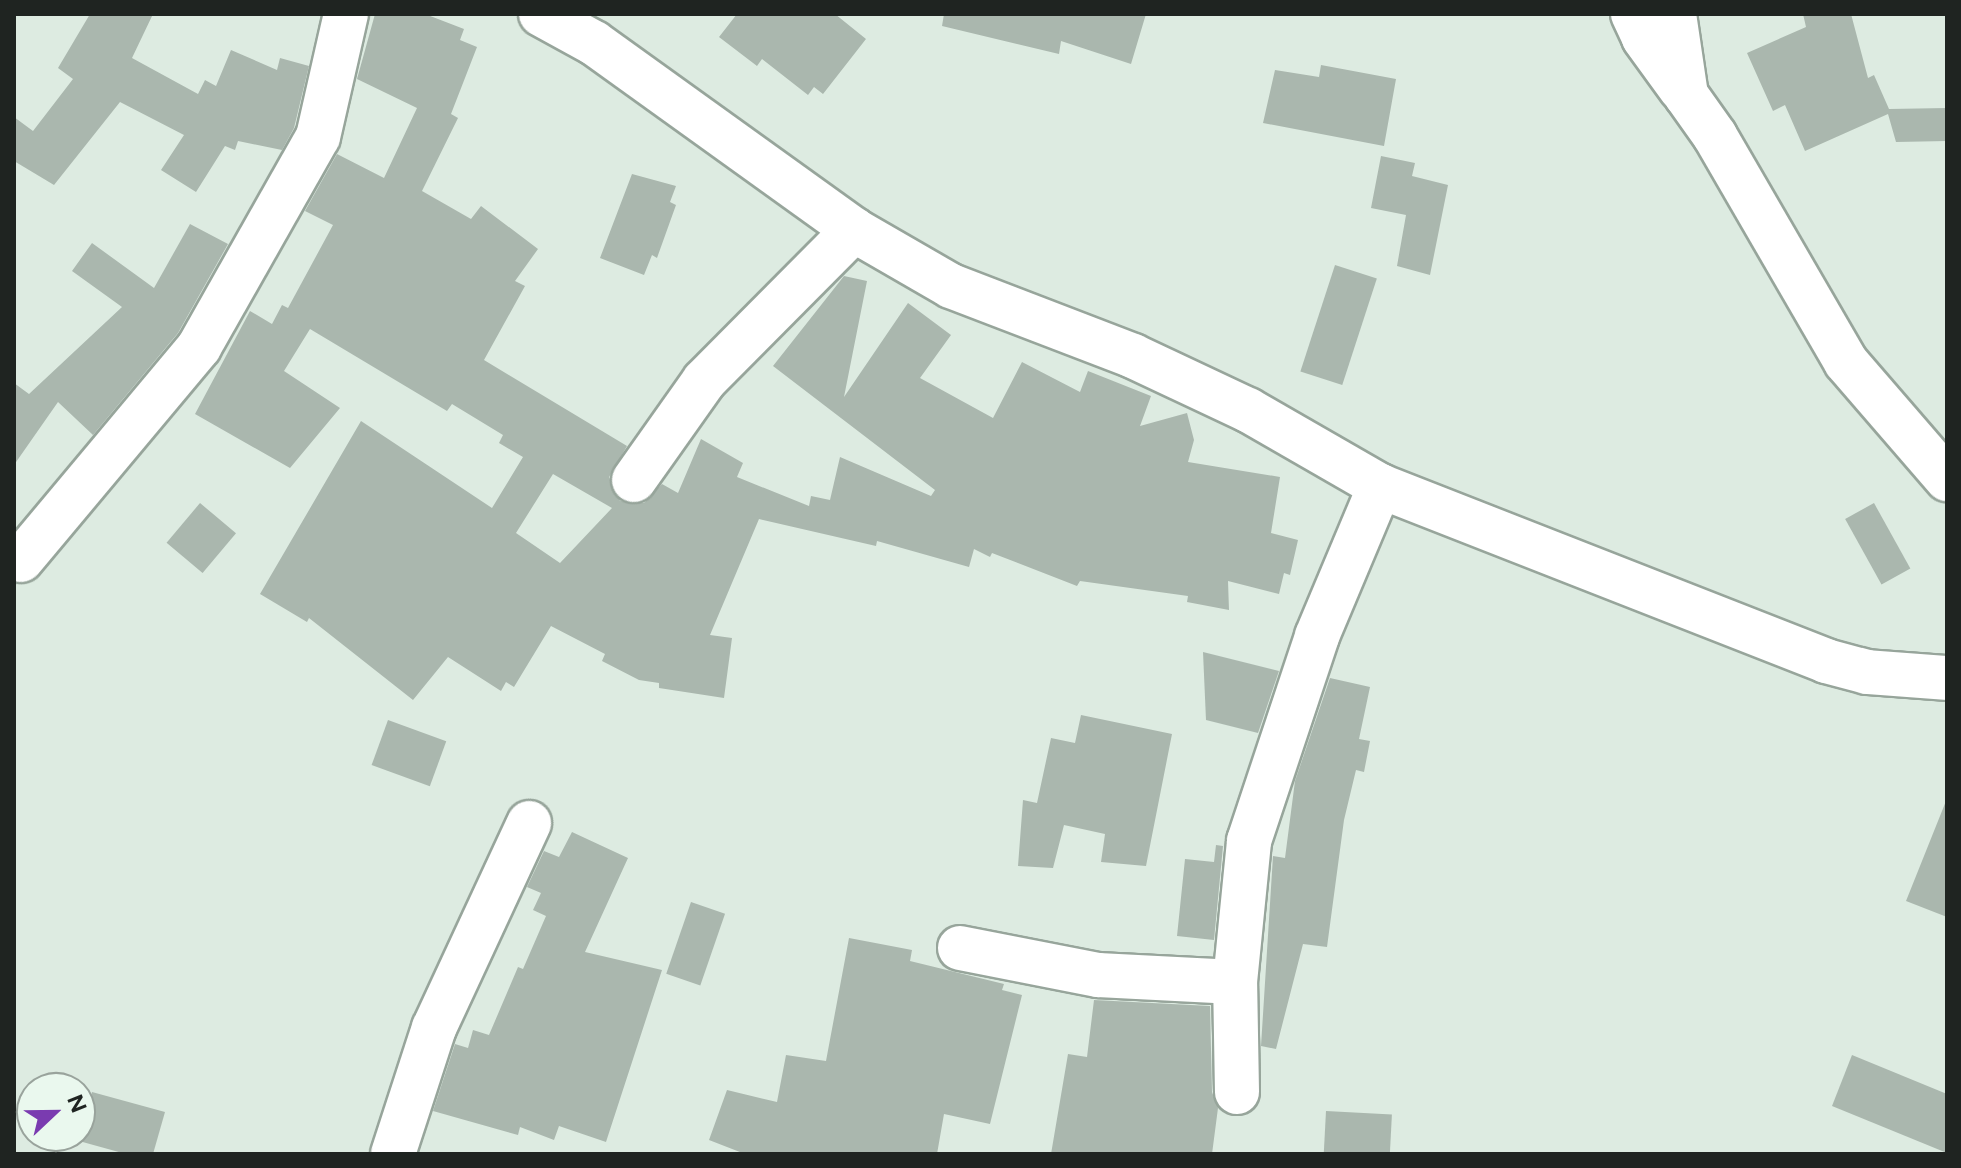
<!DOCTYPE html>
<style>
body{margin:0}
#map{position:relative;width:1961px;height:1168px;overflow:hidden;background:#ddebe1;font-family:Figtree,sans-serif}
div>[style]{position:absolute}
[style*='--x']{left:calc(var(--x)*1px);top:calc(var(--y)*1px);width:calc(var(--w)*1px);rotate:calc(var(--a)*1deg)}
.building>*{inset:0;background:#aab7ae;transform-origin:0 0}
.roads{filter:drop-shadow(2px 0 #97a59b) drop-shadow(-2px 0 #97a59b) drop-shadow(0 2px #97a59b) drop-shadow(0 -2px #97a59b)}
.minor>*{height:44px;margin:-22px;padding:0 22px;transform-origin:22px;border-radius:22px;background:#fff}
span{translate:-50% -50%;white-space:nowrap;text-align:center;line-height:1.15;-webkit-text-stroke:6px #eaf8ee;paint-order:stroke}
.frame{position:absolute;inset:0;border:16px solid #1f2421;pointer-events:none}
.north{position:absolute;left:16px;top:1072px;width:80px;height:80px;box-sizing:border-box;background:#eaf8ee;border:2px solid #99a39c;border-radius:50%;rotate:68deg;font-size:22px;font-weight:700;line-height:32px;text-align:center;color:#1f2421}
.north::after{content:'';display:block;margin:auto;width:28px;height:36px;background:#7a3bb0;clip-path:polygon(50% 0,100% 100%,50% 72%,0 100%)}
</style>
<div id="map">
<div class="building">
<i style="clip-path:polygon(90px 14px,153px 14px,132px 58px,198px 94px,205px 80px,216px 86px,231px 50px,277px 70px,280px 58px,309px 66px,294px 128px,282px 150px,238px 141px,235px 150px,225px 146px,196px 192px,161px 170px,184px 135px,120px 102px,54px 185px,14px 161px,14px 117px,33px 131px,73px 79px,58px 68px)"></i>
<i style="clip-path:polygon(evenodd,375px 14px,425px 14px,464px 29px,460px 40px,477px 47px,451px 114px,458px 118px,422px 191px,471px 219px,481px 206px,538px 249px,515px 281px,525px 286px,484px 360px,627px 446px,609px 477px,620px 501px,644px 503px,662px 484px,678px 493px,701px 439px,743px 463px,737px 477px,809px 506px,811px 496px,830px 500px,840px 457px,931px 496px,935px 490px,773px 366px,844px 276px,867px 281px,844px 397px,908px 303px,951px 335px,920px 378px,993px 418px,1022px 362px,1080px 392px,1088px 371px,1151px 396px,1140px 426px,1187px 413px,1194px 440px,1188px 462px,1280px 477px,1271px 533px,1298px 540px,1290px 575px,1284px 573px,1279px 594px,1228px 581px,1229px 610px,1187px 602px,1188px 596px,1080px 581px,1077px 586px,992px 553px,990px 557px,974px 549px,969px 567px,877px 541px,876px 546px,759px 519px,710px 635px,732px 638px,724px 698px,659px 688px,659px 683px,639px 680px,602px 661px,605px 654px,551px 626px,514px 687px,506px 682px,501px 691px,448px 657px,413px 700px,309px 618px,307px 622px,260px 594px,361px 421px,492px 508px,523px 457px,499px 443px,503px 435px,452px 404px,447px 411px,310px 329px,284px 371px,340px 408px,290px 468px,195px 414px,250px 311px,272px 324px,282px 305px,288px 308px,333px 225px,305px 211px,337px 154px,384px 178px,417px 108px,357px 79px,375px 14px,553px 474px,612px 508px,560px 563px,516px 533px,553px 474px)"></i>
<i style="clip-path:polygon(737px 14px,835px 14px,866px 39px,823px 94px,814px 87px,808px 95px,762px 59px,757px 66px,719px 37px)"></i>
<i style="clip-path:polygon(944px 14px,1146px 14px,1131px 64px,1061px 41px,1059px 54px,942px 26px)"></i>
<i style="clip-path:polygon(1803px 14px,1851px 14px,1868px 78px,1874px 75px,1889px 109px,1947px 108px,1947px 141px,1896px 142px,1888px 114px,1805px 151px,1785px 105px,1773px 111px,1747px 53px,1806px 27px)"></i>
<i style="clip-path:polygon(1321px 65px,1396px 79px,1384px 146px,1263px 123px,1275px 70px,1319px 77px)"></i>
<i style="clip-path:polygon(1381px 156px,1415px 163px,1412px 176px,1448px 185px,1430px 275px,1397px 266px,1406px 215px,1371px 208px)"></i>
<i style="clip-path:polygon(632px 174px,676px 186px,670px 202px,676px 205px,657px 258px,652px 255px,644px 275px,600px 258px)"></i>
<i style="clip-path:polygon(190px 224px,228px 244px,178px 333px,93px 435px,58px 402px,14px 465px,14px 383px,29px 394px,122px 307px,72px 271px,92px 243px,154px 288px)"></i>
<i style="left:1335px;top:265px;width:44px;height:112px;rotate:18deg"></i>
<i style="left:200px;top:503px;width:47px;height:52px;rotate:40deg"></i>
<i style="left:1874px;top:503px;width:75px;height:33px;rotate:61deg"></i>
<i style="clip-path:polygon(1203px 652px,1279px 671px,1258px 733px,1206px 720px)"></i>
<i style="clip-path:polygon(1330px 678px,1370px 687px,1359px 739px,1370px 741px,1364px 772px,1356px 770px,1344px 820px,1327px 947px,1303px 944px,1276px 1049px,1261px 1046px,1273px 856px,1285px 858px,1295px 781px)"></i>
<i style="clip-path:polygon(1081px 715px,1172px 734px,1146px 866px,1101px 862px,1105px 834px,1064px 825px,1053px 868px,1018px 866px,1023px 800px,1037px 803px,1051px 738px,1075px 743px)"></i>
<i style="left:388px;top:720px;width:62px;height:48px;rotate:20deg"></i>
<i style="clip-path:polygon(1946px 801px,1947px 802px,1947px 917px,1906px 901px)"></i>
<i style="clip-path:polygon(572px 832px,628px 858px,585px 952px,662px 970px,606px 1142px,559px 1126px,554px 1140px,520px 1127px,518px 1135px,433px 1111px,455px 1044px,468px 1048px,473px 1030px,489px 1035px,518px 967px,523px 969px,546px 916px,533px 910px,541px 893px,527px 887px,544px 851px,559px 857px)"></i>
<i style="clip-path:polygon(1216px 845px,1223px 846px,1214px 940px,1177px 936px,1185px 859px,1214px 862px)"></i>
<i style="left:691px;top:902px;width:36px;height:76px;rotate:19deg"></i>
<i style="clip-path:polygon(849px 938px,912px 950px,910px 961px,1004px 984px,1002px 990px,1022px 995px,990px 1124px,944px 1114px,937px 1154px,745px 1154px,709px 1140px,727px 1090px,777px 1102px,786px 1055px,826px 1061px)"></i>
<i style="clip-path:polygon(1094px 1000px,1210px 1006px,1212px 1092px,1218px 1108px,1212px 1154px,1051px 1154px,1068px 1054px,1087px 1057px)"></i>
<i style="clip-path:polygon(1852px 1055px,1947px 1094px,1947px 1153px,1832px 1106px)"></i>
<i style="clip-path:polygon(92px 1092px,165px 1112px,153px 1154px,126px 1154px,79px 1141px)"></i>
<i style="left:1326px;top:1111px;width:66px;height:43px;rotate:3deg"></i>
</div>
<div class="roads">
<div class="minor">
<i style="--x:541;--y:14;--w:60;--a:28.7"></i>
<i style="--x:594;--y:43;--w:320;--a:35.7"></i>
<i style="--x:854;--y:230;--w:112;--a:30"></i>
<i style="--x:951;--y:286;--w:195;--a:21"></i>
<i style="--x:1133;--y:356;--w:127;--a:25.2"></i>
<i style="--x:1248;--y:410;--w:152;--a:29.9"></i>
<i style="--x:1380;--y:486;--w:479;--a:21.4"></i>
<i style="--x:1826;--y:661;--w:42;--a:15"></i>
<i style="--x:1867;--y:672;--w:80;--a:4.3"></i>
<i style="--x:1633;--y:14;--w:26;--a:65"></i>
<i style="--x:1644;--y:38;--w:63;--a:54"></i>
<i style="--x:1674;--y:14;--w:82;--a:81.6"></i>
<i style="--x:1686;--y:95;--w:50;--a:54.7"></i>
<i style="--x:1715;--y:136;--w:261;--a:59.9"></i>
<i style="--x:1846;--y:362;--w:155;--a:49.2"></i>
<i style="--x:634;--y:480;--w:121;--a:-54.7"></i>
<i style="--x:704;--y:381;--w:213;--a:-45.2"></i>
<i style="--x:21;--y:560;--w:278;--a:-50.1"></i>
<i style="--x:199;--y:347;--w:241;--a:-60.5"></i>
<i style="--x:318;--y:137;--w:126;--a:-77.2"></i>
<i style="--x:960;--y:948;--w:141;--a:11.1"></i>
<i style="--x:1098;--y:975;--w:137;--a:2.9"></i>
<i style="--x:1237;--y:1092;--w:110;--a:-91"></i>
<i style="--x:1235;--y:982;--w:142;--a:-84.3"></i>
<i style="--x:1249;--y:841;--w:216;--a:-71.6"></i>
<i style="--x:1317;--y:636;--w:163;--a:-67.2"></i>
<i style="--x:393;--y:1154;--w:133;--a:-72"></i>
<i style="--x:434;--y:1028;--w:226;--a:-65.1"></i>
</div>
</div>
<div class="frame"></div>
<div class="north">N</div>
</div>
